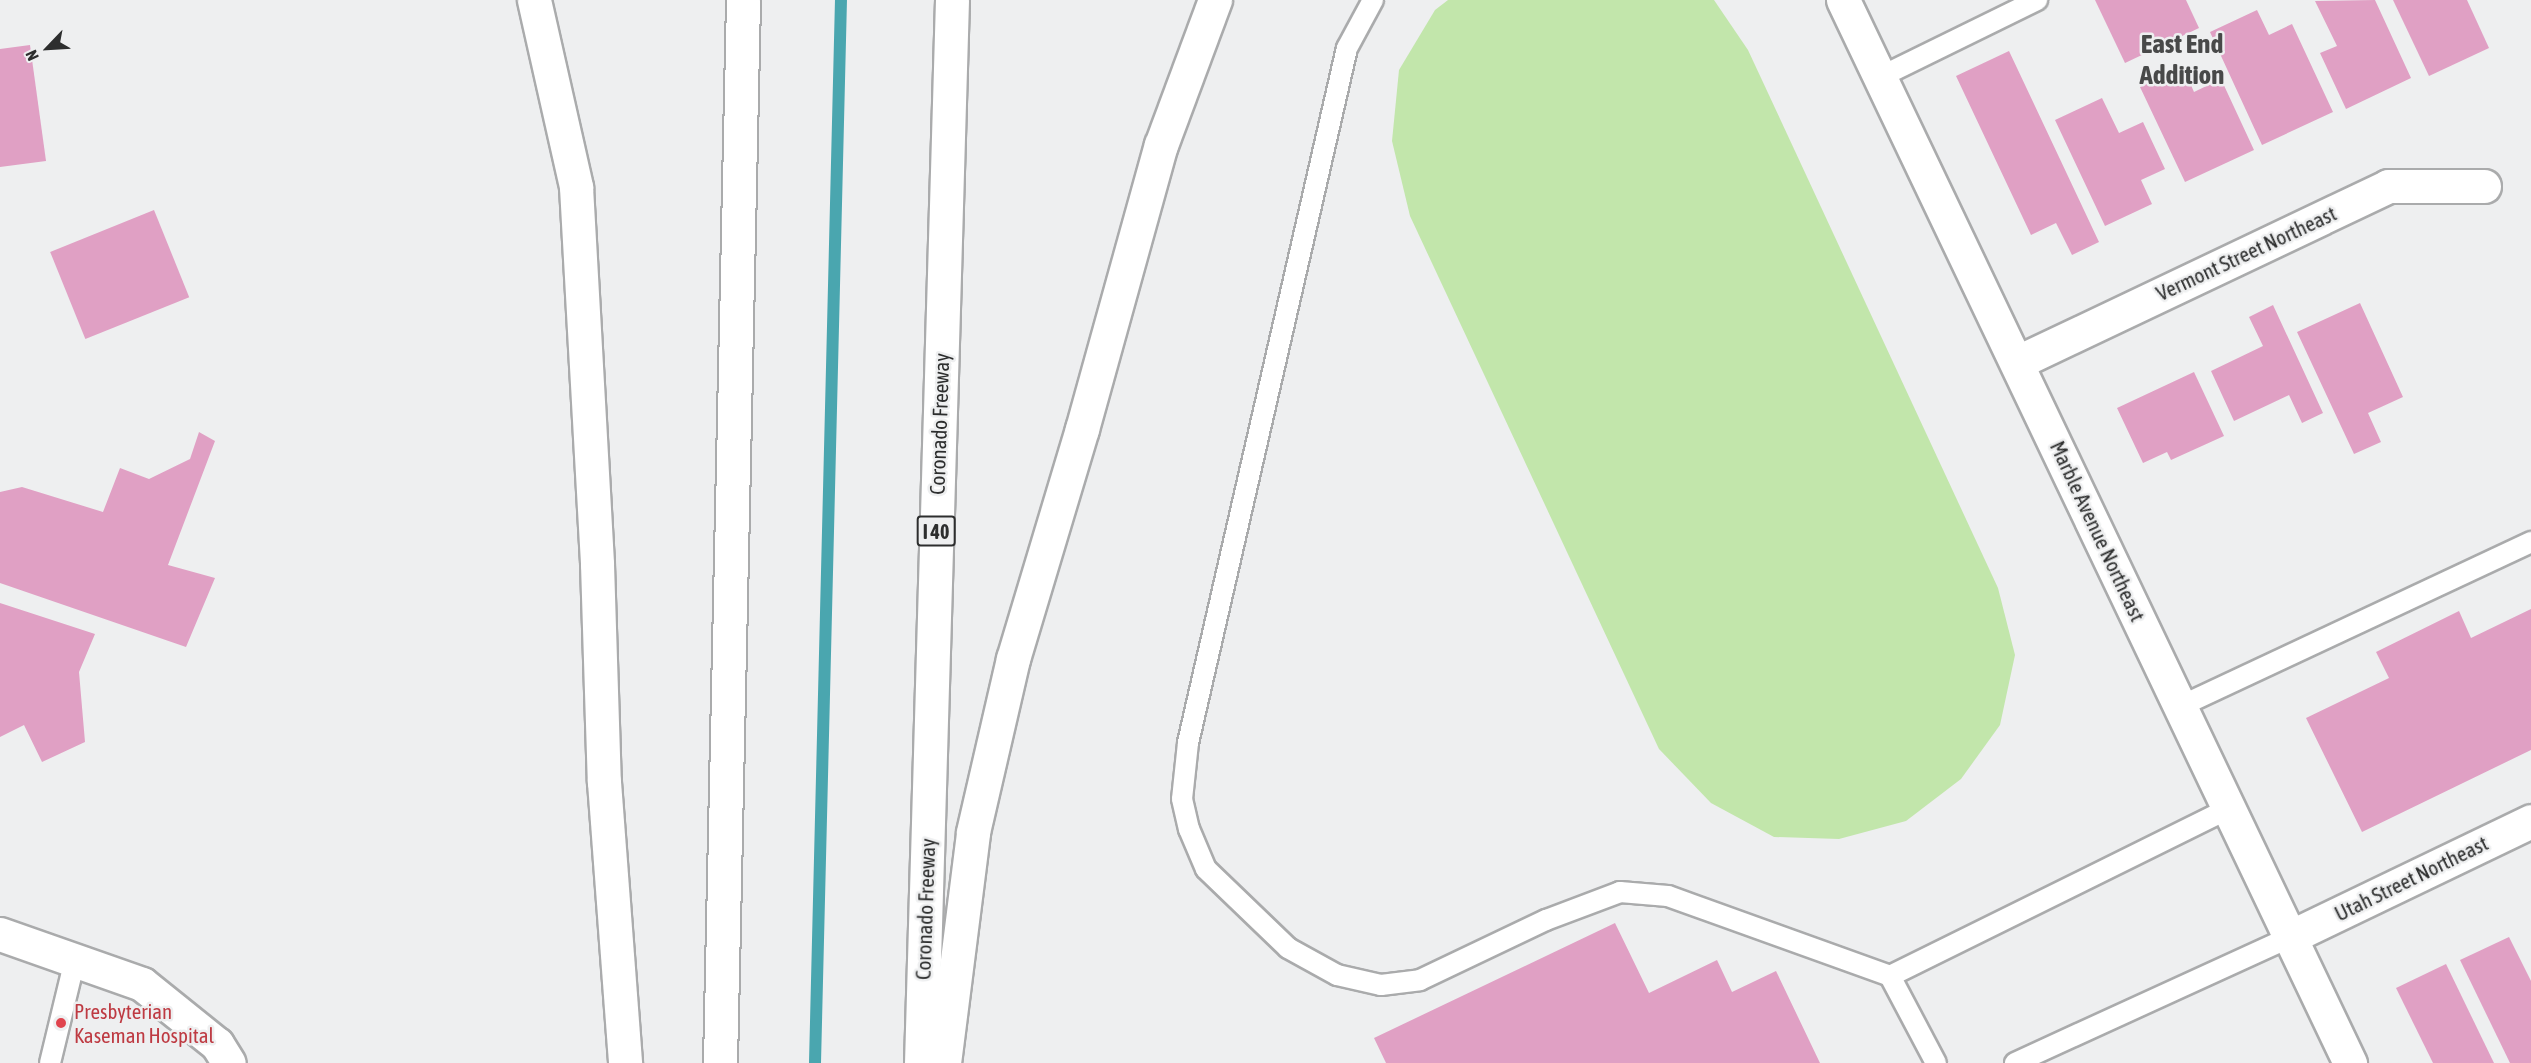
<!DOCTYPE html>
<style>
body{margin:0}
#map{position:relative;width:2531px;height:1063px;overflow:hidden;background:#eeeff0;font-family:"Asap Condensed",sans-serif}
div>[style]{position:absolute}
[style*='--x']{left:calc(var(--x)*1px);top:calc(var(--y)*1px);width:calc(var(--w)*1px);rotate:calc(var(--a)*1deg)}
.green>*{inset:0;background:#c2e6ab}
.stream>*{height:12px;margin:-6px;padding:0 6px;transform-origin:6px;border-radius:6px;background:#4aa6af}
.building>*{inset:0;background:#e0a0c4;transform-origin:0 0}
.roads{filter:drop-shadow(2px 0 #aaabac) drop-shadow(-2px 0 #aaabac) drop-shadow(0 2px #aaabac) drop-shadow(0 -2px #aaabac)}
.lane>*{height:20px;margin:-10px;padding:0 10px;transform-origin:10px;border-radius:10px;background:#fff}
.street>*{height:33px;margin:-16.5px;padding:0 16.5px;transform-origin:16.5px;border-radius:16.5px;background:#fff}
.highway>*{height:33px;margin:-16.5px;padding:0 16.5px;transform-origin:16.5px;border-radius:16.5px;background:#fff}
.dots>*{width:16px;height:16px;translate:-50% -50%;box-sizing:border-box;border:3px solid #eeeff0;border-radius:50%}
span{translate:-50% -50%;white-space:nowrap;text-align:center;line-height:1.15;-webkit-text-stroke:5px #eeeff0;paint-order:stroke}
.shield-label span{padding:2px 4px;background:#eeeff0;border:2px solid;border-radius:4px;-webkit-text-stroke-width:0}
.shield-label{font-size:20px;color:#2d2e2e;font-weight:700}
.street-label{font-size:21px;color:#2d2e2e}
.health-label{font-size:21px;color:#be3a42}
.left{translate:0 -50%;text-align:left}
.district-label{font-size:27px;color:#484949;font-weight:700}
.north{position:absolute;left:18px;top:18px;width:60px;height:60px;-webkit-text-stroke:4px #eeeff0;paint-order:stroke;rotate:245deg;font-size:16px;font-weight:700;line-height:24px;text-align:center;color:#2d2e2e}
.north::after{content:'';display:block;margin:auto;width:21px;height:27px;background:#2d2e2e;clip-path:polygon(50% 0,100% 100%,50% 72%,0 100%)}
</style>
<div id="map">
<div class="green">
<i style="clip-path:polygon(1448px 0,1714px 0,1748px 50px,1998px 588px,2015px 655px,2000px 725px,1961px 779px,1906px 821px,1839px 839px,1774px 837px,1711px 803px,1659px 749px,1410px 216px,1392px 141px,1399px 70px,1435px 10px)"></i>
</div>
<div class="stream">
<i style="--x:815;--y:1063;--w:1063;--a:-88.6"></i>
</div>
<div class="building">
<i style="clip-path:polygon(2095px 0,2186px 0,2199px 28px,2125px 63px)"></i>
<i style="clip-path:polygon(2375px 0,2411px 78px,2346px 109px,2320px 53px,2337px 46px,2315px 1px)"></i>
<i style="clip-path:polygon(2393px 0,2467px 0,2489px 48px,2429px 76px)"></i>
<i style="clip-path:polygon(2257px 10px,2269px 35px,2292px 24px,2333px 112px,2262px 145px,2210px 32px)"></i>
<i style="clip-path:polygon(30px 45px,46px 161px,0 167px,0 49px)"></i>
<i style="clip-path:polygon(2009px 51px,2099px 242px,2072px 255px,2056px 223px,2031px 235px,1956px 76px)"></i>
<i style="clip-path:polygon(2183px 67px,2194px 92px,2221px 79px,2254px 150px,2185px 182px,2140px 87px)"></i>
<i style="clip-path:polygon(2102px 98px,2119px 133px,2143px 122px,2165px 169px,2141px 180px,2152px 204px,2105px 226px,2055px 120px)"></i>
<i style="left:154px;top:210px;width:94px;height:112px;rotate:68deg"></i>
<i style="clip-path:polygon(2360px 303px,2403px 397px,2368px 413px,2381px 442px,2354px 454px,2297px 332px)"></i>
<i style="clip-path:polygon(2273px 305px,2323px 413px,2302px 423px,2289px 395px,2234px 421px,2211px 371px,2263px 346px,2249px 317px)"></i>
<i style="clip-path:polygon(2194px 372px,2224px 436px,2171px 460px,2167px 452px,2143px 463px,2117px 408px)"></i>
<i style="clip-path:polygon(199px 432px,215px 441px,168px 565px,215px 578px,186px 647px,0 583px,0 492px,22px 487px,103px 512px,120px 468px,149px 479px,190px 459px)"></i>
<i style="clip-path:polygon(0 603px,95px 634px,79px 672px,85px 742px,42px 762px,24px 725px,0 737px)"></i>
<i style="clip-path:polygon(2531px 609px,2531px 750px,2362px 832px,2306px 718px,2389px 678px,2376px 652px,2459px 611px,2471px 638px)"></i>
<i style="clip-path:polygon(1615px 923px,1649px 993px,1717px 960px,1732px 992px,1776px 971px,1820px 1063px,1386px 1063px,1374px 1038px)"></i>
<i style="clip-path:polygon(2509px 937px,2531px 981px,2531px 1063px,2510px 1063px,2460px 960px)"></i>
<i style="clip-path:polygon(2446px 964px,2494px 1063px,2433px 1063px,2396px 988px)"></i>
</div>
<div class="roads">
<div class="lane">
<i style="--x:1373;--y:0;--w:55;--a:118.4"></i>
<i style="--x:1347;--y:48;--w:713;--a:102.89"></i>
<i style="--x:1188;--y:743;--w:56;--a:96.1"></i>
<i style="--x:1182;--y:799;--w:31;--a:77"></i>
<i style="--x:1189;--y:829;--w:43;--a:67"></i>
<i style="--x:1206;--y:869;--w:114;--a:43.9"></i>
<i style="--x:1288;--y:948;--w:56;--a:28.9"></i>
<i style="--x:1337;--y:975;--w:45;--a:12.8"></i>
<i style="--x:1381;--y:985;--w:39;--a:-7"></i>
<i style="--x:1420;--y:980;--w:140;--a:-25.5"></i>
<i style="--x:1546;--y:920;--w:79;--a:-20.7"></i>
<i style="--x:1620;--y:892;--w:48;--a:4.8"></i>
<i style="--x:1668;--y:896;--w:236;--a:19.8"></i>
<i style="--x:1880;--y:77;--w:175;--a:-26.1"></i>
<i style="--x:2181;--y:706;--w:387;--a:-25.1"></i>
<i style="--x:50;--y:1063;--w:106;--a:-76.4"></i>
<i style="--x:1936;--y:1063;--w:98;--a:-117.9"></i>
<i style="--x:1890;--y:976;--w:379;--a:-26.3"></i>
<i style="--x:2015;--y:1063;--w:302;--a:-24.6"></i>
</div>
<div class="street">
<i style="--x:1843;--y:0;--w:1178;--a:64.5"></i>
<i style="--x:2018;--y:362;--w:410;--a:-25.4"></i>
<i style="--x:2388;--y:186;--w:96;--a:0"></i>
<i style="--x:0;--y:934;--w:151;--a:19.4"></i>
<i style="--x:142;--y:984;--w:96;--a:38.7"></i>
<i style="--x:217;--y:1044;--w:22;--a:58"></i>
<i style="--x:2290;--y:937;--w:267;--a:-25.7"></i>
</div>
<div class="highway">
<i style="--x:534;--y:0;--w:192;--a:77.3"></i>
<i style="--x:576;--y:187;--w:378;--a:86.8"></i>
<i style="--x:597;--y:564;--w:218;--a:88.2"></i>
<i style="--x:604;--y:782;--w:282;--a:85.7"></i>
<i style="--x:720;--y:1063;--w:1063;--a:-88.76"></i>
<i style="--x:921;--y:1063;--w:1063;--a:-88.33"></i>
<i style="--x:944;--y:1063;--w:233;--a:-82.8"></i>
<i style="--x:973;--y:832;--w:178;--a:-77"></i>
<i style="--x:1013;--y:659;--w:240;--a:-73.3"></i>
<i style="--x:1082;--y:429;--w:295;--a:-74.5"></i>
<i style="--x:1161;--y:145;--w:155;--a:-69.6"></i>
</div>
</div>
<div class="dots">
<i style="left:61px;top:1023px;background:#e0444e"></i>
</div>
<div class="shield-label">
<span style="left:936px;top:531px">I 40</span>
</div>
<div class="street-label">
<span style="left:2246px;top:253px;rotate:-25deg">Vermont Street Northeast</span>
<span style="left:939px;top:424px;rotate:-88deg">Coronado Freeway</span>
<span style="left:2098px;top:531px;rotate:65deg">Marble Avenue Northeast</span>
<span style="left:2411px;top:878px;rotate:-26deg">Utah Street Northeast</span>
<span style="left:925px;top:909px;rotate:-88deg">Coronado Freeway</span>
</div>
<div class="health-label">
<span class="left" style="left:74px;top:1023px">Presbyterian<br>Kaseman Hospital</span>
</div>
<div class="district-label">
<span style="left:2182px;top:59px">East End<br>Addition</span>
</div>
<div class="north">N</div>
</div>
